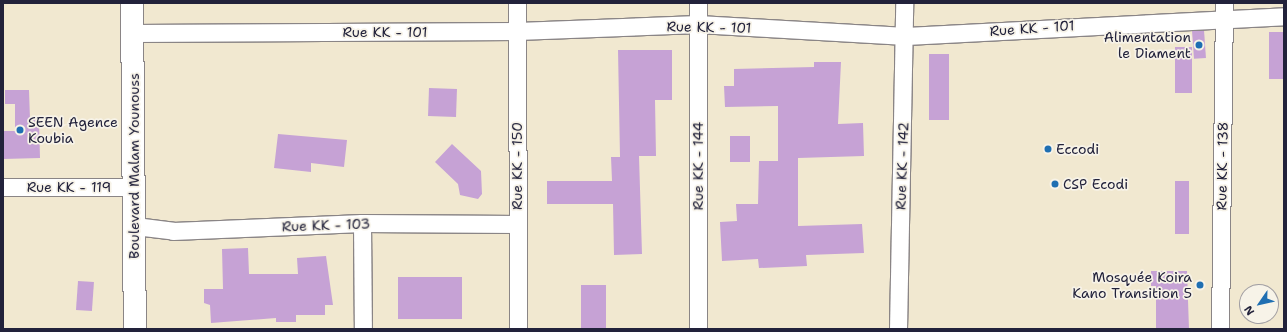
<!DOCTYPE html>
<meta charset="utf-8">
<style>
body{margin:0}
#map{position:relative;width:1287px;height:332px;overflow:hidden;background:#f1e8d0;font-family:"Shantell Sans",sans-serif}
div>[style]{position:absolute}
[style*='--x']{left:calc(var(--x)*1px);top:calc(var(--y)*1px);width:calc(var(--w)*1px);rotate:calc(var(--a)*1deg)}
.building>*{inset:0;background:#c6a2d5;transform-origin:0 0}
.roads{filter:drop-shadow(1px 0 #8a8586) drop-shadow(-1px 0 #8a8586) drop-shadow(0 1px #8a8586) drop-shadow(0 -1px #8a8586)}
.street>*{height:17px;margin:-8.5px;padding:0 8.5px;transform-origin:8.5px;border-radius:8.5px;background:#fff}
.primary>*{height:22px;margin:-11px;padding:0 11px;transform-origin:11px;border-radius:11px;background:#fff}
.dots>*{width:11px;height:11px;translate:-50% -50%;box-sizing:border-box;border:2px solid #f7f3e8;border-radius:50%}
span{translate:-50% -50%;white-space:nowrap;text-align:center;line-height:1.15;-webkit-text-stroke:3.5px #f7f3e8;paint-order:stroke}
.street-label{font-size:14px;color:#22223b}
.poi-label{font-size:14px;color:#22223b}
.right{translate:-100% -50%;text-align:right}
.left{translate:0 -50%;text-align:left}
.frame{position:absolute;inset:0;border:4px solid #22223b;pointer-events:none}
.north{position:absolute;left:1239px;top:284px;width:40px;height:40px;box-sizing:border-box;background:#f7f3e8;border:1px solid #a29fa3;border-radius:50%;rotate:236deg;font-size:11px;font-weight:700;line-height:16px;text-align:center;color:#22223b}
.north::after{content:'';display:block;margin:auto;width:14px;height:18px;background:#1f6fb2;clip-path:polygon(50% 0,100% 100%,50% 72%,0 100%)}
</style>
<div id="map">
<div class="building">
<i style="left:1204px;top:30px;width:28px;height:12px;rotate:86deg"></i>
<i style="left:1269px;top:32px;width:15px;height:47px"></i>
<i style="left:1175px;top:47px;width:17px;height:46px"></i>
<i style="clip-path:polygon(618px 50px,672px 50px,672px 100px,655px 100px,656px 156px,639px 156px,642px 254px,614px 255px,613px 204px,547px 204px,547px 181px,612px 181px,611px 157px,620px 157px)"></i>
<i style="left:929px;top:54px;width:20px;height:66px"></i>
<i style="clip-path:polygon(814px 62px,841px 62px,838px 124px,863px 123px,864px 156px,798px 158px,798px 226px,862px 224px,864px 253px,806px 255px,807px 266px,759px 268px,758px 259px,722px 261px,720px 222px,737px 221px,736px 204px,758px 204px,759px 161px,778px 161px,778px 106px,725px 107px,724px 86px,734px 86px,734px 69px,814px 67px)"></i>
<i style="left:429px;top:88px;width:28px;height:28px;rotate:2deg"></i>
<i style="clip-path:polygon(5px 90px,29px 90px,30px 119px,39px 119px,40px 158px,3px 159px,3px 131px,15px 131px,15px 104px,5px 104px)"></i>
<i style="clip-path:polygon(278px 134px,347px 140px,344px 167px,311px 163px,311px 172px,274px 168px)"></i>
<i style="left:730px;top:136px;width:20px;height:26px"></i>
<i style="clip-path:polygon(452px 144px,481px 171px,482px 194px,478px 199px,460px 195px,458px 184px,435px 162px)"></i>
<i style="left:1175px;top:181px;width:14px;height:53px"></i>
<i style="clip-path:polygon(248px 248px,249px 274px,298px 274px,297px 258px,326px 256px,333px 305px,325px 305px,325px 315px,296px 315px,296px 322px,276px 322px,276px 318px,211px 323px,210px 305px,204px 303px,204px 289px,223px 289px,222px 249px)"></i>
<i style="clip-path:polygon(1151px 271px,1187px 271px,1189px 329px,1156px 329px,1156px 286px,1151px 286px)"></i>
<i style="left:398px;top:277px;width:64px;height:42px"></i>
<i style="left:78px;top:281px;width:16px;height:29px;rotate:4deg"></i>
<i style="left:581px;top:285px;width:25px;height:44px"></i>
</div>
<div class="roads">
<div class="street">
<i style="--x:517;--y:3;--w:326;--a:89.8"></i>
<i style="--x:133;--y:33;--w:384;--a:-0.3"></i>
<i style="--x:517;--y:31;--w:181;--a:-2.2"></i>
<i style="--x:698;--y:24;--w:208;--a:3.3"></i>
<i style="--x:906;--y:36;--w:379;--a:-3"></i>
<i style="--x:3;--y:187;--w:132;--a:0"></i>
<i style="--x:362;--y:223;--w:106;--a:89.5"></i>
<i style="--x:135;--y:226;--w:38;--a:7"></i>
<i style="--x:173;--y:231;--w:189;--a:-2.4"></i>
<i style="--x:362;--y:223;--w:155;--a:0.4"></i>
<i style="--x:698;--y:329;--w:326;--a:-90"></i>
<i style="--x:898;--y:329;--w:326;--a:-88.9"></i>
<i style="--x:1220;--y:329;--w:326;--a:-89.3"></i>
</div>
<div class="primary">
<i style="--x:132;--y:3;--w:326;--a:89.5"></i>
</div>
</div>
<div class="dots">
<i style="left:1199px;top:45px;background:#1f6fb2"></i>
<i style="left:20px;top:130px;background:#1f6fb2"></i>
<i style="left:1048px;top:149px;background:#1f6fb2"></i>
<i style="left:1055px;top:184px;background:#1f6fb2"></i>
<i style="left:1200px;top:285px;background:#1f6fb2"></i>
</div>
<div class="street-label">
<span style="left:709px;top:27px;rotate:1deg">Rue KK - 101</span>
<span style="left:1032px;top:28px;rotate:-4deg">Rue KK - 101</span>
<span style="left:385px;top:32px">Rue KK - 101</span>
<span style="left:134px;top:166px;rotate:-90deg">Boulevard Malam Younouss</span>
<span style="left:517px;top:166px;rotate:-90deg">Rue KK - 150</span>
<span style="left:698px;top:166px;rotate:-90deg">Rue KK - 144</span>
<span style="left:902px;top:166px;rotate:-88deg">Rue KK - 142</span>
<span style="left:1222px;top:166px;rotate:-89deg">Rue KK - 138</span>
<span style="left:69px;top:187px">Rue KK - 119</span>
<span style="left:326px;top:225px;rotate:-2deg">Rue KK - 103</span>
</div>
<div class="poi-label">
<span class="right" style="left:1191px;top:45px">Alimentation<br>le Diament</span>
<span class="left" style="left:28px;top:130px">SEEN Agence<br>Koubia</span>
<span class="left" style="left:1056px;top:149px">Eccodi</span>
<span class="left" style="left:1063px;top:184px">CSP Ecodi</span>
<span class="right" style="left:1192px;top:285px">Mosquée Koira<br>Kano Transition 5</span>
</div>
<div class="frame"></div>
<div class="north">N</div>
</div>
